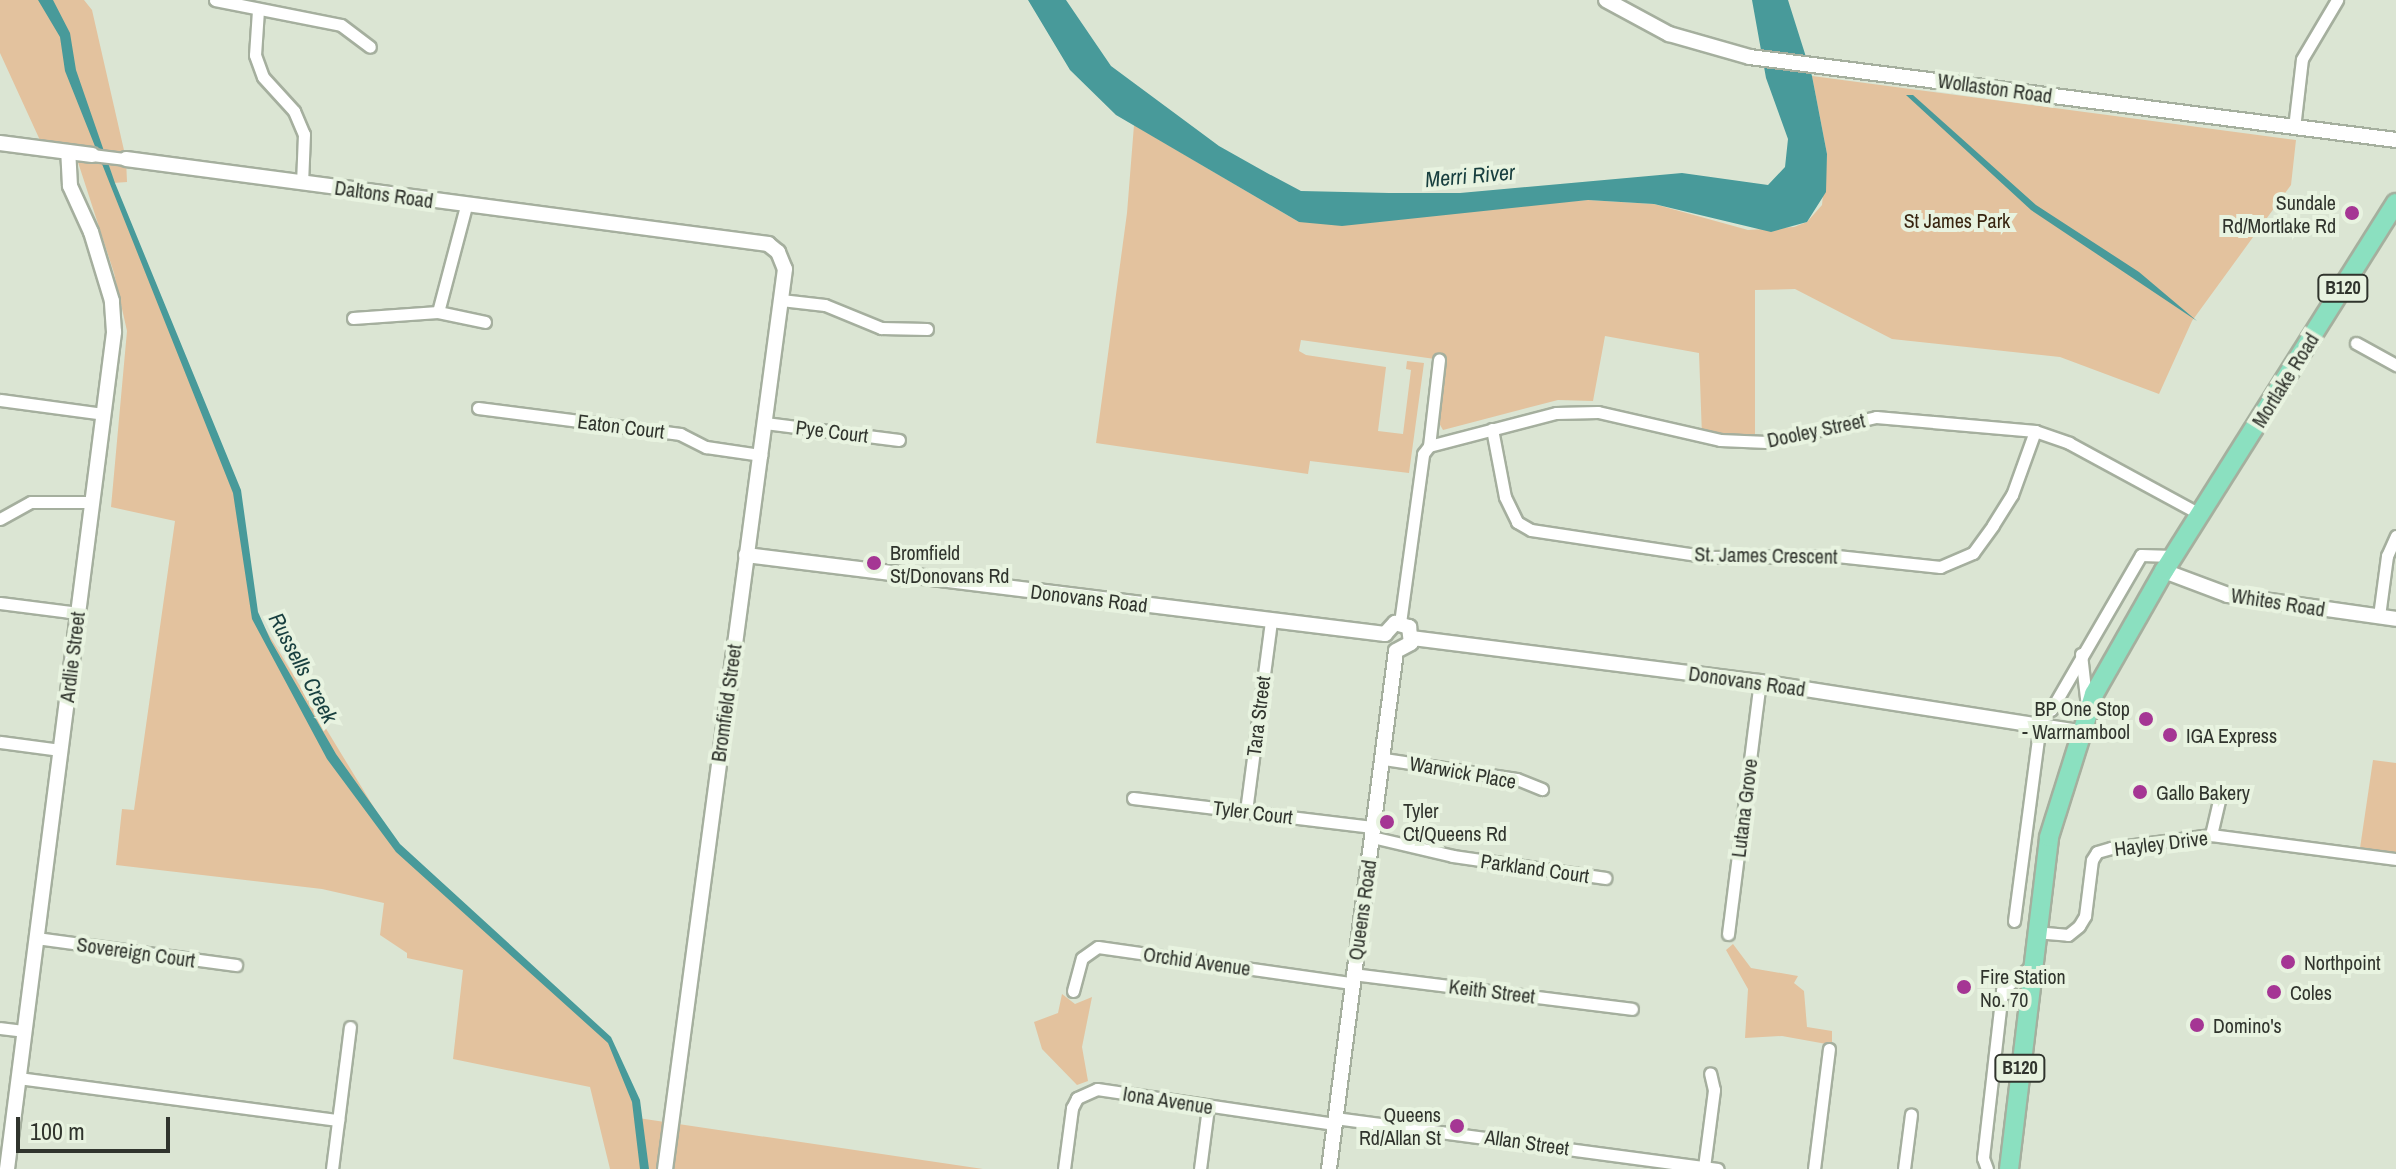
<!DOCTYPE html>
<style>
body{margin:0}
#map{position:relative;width:2396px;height:1169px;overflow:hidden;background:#dbe5d3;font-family:"Archivo Narrow",sans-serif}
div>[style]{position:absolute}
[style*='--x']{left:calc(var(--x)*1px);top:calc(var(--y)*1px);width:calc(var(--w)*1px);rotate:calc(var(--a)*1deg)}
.green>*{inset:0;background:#e3c29e}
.water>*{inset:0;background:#489a9a}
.roads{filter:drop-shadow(2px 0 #a5af9e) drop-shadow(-2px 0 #a5af9e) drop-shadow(0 2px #a5af9e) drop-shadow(0 -2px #a5af9e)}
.minor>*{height:11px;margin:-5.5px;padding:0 5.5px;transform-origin:5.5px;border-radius:5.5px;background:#fff}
.tertiary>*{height:14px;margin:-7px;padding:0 7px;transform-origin:7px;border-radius:7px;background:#fff}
.primary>*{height:18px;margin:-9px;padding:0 9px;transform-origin:9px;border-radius:9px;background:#8be0c0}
.dots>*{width:22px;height:22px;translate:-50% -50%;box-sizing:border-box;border:4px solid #e8f3e0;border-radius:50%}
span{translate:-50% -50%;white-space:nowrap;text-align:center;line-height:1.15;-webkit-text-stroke:8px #e8f3e0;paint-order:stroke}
.shield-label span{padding:2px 6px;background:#e8f3e0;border:2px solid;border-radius:6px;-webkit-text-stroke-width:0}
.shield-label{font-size:18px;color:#30342d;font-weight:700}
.street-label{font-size:20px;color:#30342d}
.poi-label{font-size:20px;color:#30342d}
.right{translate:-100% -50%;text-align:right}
.left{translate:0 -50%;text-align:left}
.park-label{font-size:20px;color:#382510}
.water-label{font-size:22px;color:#183f3f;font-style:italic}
.scale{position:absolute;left:16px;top:1117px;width:154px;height:36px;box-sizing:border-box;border:4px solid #30342d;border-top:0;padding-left:10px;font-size:24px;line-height:28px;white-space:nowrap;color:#30342d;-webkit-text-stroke:6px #e8f3e0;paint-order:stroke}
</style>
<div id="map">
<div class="green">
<i style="clip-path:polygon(0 0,84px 0,92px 10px,126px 159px,127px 182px,113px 183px,238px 491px,255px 612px,398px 847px,609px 1039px,638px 1118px,983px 1169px,610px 1169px,590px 1087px,453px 1059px,463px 970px,407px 958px,407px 953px,380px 935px,384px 903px,322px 889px,116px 865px,122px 809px,134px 810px,175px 521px,111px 507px,127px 331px,114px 273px,75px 153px,44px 149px,0 53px)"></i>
<i style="clip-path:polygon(1812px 76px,2296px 140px,2291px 185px,2192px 321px,2159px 394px,2060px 357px,1892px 339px,1795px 289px,1755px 290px,1755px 442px,1702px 436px,1699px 353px,1605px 336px,1593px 401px,1558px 400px,1443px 430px,1435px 416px,1442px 360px,1301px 340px,1299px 351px,1306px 355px,1386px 367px,1378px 431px,1403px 434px,1411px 370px,1406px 369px,1407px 361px,1424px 363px,1409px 473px,1310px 461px,1308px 474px,1096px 443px,1127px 213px,1134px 125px,1299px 222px,1588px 200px,1654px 204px,1748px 230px,1794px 227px,1807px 222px,1822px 205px,1827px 154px)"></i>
<i style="clip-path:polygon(2373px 760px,2396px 763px,2396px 859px,2359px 855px)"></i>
<i style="clip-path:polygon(1733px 944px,1751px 968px,1798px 976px,1794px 983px,1804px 991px,1807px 1027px,1832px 1031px,1832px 1045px,1782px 1036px,1745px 1038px,1748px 989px,1726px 950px)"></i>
<i style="clip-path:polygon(1062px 994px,1075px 1004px,1092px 997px,1082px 1047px,1088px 1081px,1077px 1085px,1042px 1049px,1034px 1022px,1058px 1013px)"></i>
</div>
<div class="water">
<i style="clip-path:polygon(38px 0,53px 0,70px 33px,76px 70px,115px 183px,241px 490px,258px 612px,271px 641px,336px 754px,400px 844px,611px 1037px,640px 1100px,649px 1169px,640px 1169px,632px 1102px,608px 1043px,396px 852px,327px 759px,252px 619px,233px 493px,65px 71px,60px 37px)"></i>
<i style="clip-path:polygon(1028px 0,1066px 0,1111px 66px,1219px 146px,1267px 173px,1301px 191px,1389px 193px,1460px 193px,1682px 173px,1768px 185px,1785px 167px,1788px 139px,1766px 78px,1752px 0,1788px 0,1812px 76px,1827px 154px,1826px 192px,1807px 222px,1771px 232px,1654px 204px,1588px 200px,1342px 226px,1299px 222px,1116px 115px,1070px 70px)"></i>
<i style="clip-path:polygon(1906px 95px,1913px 95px,2036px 205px,2139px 272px,2197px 321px,2031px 210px)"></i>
</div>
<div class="roads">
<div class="minor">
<i style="--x:215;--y:0;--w:128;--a:11.2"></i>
<i style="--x:341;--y:25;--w:36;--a:37"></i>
<i style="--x:258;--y:10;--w:45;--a:93.8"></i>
<i style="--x:255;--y:55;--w:23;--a:70"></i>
<i style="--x:263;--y:77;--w:46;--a:47.6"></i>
<i style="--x:294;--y:111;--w:25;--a:67"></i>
<i style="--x:304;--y:134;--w:49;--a:92.3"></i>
<i style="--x:2294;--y:128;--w:69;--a:-83.4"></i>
<i style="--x:2302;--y:59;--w:69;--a:-59.3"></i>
<i style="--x:92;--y:155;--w:34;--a:7"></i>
<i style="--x:781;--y:300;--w:44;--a:6.5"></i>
<i style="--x:825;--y:305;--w:61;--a:22.3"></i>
<i style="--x:881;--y:328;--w:46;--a:1.2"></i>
<i style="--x:438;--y:312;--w:110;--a:-75.2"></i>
<i style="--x:353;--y:318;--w:85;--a:-4"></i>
<i style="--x:438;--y:312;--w:48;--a:12"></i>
<i style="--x:2356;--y:343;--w:46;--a:28.8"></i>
<i style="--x:0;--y:400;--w:104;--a:7.7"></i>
<i style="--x:478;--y:408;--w:204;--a:7.3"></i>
<i style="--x:680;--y:434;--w:29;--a:27"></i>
<i style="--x:706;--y:447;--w:56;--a:8.3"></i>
<i style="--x:765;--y:423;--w:135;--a:7.2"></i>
<i style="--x:1492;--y:429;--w:69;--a:79.2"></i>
<i style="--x:1505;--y:497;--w:28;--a:64"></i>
<i style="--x:1517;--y:522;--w:16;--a:30"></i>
<i style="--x:1531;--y:530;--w:180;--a:8.6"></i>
<i style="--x:1709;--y:557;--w:128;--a:-0.4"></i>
<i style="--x:1837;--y:556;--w:104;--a:6.1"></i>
<i style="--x:1940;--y:567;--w:36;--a:-23"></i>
<i style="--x:1973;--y:553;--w:34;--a:-54"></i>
<i style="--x:1993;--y:525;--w:36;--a:-58"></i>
<i style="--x:2012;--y:495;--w:68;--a:-70.2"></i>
<i style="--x:1429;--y:446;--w:87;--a:-83.4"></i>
<i style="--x:0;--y:519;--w:35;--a:-29"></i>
<i style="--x:31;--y:502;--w:61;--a:0"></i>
<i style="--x:0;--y:603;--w:79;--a:7.3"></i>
<i style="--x:2379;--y:616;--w:61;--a:-82.4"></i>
<i style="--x:2387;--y:556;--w:22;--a:-66"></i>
<i style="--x:1400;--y:623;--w:171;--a:-82.2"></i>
<i style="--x:1423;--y:454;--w:10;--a:-53"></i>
<i style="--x:1429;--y:446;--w:131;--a:-14.6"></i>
<i style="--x:1556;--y:413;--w:42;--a:-1.4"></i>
<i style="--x:1598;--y:412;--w:125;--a:12.9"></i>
<i style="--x:1720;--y:440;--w:47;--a:2.4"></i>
<i style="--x:1767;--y:442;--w:112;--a:-12.9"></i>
<i style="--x:1876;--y:417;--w:160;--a:5"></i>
<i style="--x:2035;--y:431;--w:36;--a:19"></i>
<i style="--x:2069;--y:443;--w:149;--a:28.5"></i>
<i style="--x:2081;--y:654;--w:53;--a:83.5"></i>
<i style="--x:2051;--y:710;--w:179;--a:-59.9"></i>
<i style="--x:2141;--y:555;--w:32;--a:2"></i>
<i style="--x:0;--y:742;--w:61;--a:7.6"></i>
<i style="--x:1384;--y:759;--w:134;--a:8.6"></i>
<i style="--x:1517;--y:779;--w:27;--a:22"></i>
<i style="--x:1133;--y:798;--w:243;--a:6.9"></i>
<i style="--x:1246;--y:811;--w:192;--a:-82.5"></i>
<i style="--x:2211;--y:835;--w:44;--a:-76.9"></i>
<i style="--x:1372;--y:837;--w:83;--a:13.2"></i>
<i style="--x:1453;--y:856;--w:154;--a:8.2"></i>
<i style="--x:2014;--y:921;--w:199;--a:-82.5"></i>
<i style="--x:2035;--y:932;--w:33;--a:5"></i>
<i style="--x:2068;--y:935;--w:14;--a:-39"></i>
<i style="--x:2079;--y:926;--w:12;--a:-59"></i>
<i style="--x:2085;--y:916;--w:56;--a:-82.9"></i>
<i style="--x:2092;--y:860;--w:9;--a:-58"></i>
<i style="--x:2097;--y:852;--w:15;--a:-16"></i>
<i style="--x:2111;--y:848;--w:101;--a:-7.4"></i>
<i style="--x:2211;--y:835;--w:187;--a:7.4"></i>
<i style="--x:1728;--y:934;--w:254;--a:-82.8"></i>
<i style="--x:36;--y:938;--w:202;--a:7.7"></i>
<i style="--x:1352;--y:974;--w:282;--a:7.1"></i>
<i style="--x:1073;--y:991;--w:34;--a:-75"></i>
<i style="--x:1082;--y:958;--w:19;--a:-35"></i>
<i style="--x:1098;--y:947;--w:256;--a:8.1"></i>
<i style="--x:0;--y:1028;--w:24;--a:7"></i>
<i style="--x:18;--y:1078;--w:323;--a:7.5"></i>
<i style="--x:1335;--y:1118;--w:386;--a:7.6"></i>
<i style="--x:1704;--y:1167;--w:78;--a:-82.6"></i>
<i style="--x:1714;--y:1090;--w:17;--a:-103"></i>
<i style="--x:332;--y:1169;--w:143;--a:-82.8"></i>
<i style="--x:1064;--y:1169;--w:62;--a:-82.5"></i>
<i style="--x:1072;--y:1108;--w:11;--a:-63"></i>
<i style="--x:1077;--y:1098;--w:22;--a:-24"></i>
<i style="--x:1097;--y:1089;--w:240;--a:8.4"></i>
<i style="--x:1200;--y:1169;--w:63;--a:-82.6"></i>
<i style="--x:1814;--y:1169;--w:121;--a:-82.9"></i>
<i style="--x:1904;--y:1169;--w:55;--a:-82.7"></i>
<i style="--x:1987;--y:1169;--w:12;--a:-110"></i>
<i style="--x:1983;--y:1158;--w:169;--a:-83.5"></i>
<i style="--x:2002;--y:990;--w:38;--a:-39"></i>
</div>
<div class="tertiary">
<i style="--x:1606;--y:0;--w:72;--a:28.4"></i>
<i style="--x:1669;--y:34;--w:84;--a:15.9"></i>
<i style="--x:1750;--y:57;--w:651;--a:7.32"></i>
<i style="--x:0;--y:143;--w:93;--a:7.4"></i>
<i style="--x:126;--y:159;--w:648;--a:7.54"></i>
<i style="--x:768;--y:244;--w:13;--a:39"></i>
<i style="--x:778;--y:252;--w:18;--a:68"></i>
<i style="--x:785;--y:269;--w:908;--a:97.59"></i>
<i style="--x:746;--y:555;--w:644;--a:7.05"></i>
<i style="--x:2164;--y:571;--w:68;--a:20.6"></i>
<i style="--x:2228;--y:595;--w:170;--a:8.1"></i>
<i style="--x:1385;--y:634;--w:15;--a:-48"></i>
<i style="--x:1395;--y:623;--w:15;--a:16"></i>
<i style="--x:1409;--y:627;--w:16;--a:83"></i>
<i style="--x:1411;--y:643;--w:17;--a:152"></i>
<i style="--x:1412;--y:638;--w:351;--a:7.2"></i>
<i style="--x:1760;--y:682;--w:325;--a:8.9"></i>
<i style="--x:7;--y:1169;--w:844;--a:-82.71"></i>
<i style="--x:114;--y:332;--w:31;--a:-94"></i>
<i style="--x:112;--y:301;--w:72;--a:-106.9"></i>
<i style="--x:91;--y:232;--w:51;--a:-114.5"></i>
<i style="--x:70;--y:186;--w:34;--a:-93"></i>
<i style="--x:1329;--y:1169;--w:522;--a:-82.63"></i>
</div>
<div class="primary">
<i style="--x:2009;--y:1169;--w:334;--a:-83.1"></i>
<i style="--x:2049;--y:837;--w:150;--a:-72.5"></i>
<i style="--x:2094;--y:694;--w:142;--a:-60.4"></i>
<i style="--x:2164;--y:571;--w:435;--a:-57.8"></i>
</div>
</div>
<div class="dots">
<i style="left:2352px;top:213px;background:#a53694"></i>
<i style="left:874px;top:563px;background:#a53694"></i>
<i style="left:2146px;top:719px;background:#a53694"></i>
<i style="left:2170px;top:735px;background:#a53694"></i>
<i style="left:2140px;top:792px;background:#a53694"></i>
<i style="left:1387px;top:822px;background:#a53694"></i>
<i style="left:2288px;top:962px;background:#a53694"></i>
<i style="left:1964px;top:987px;background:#a53694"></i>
<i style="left:2274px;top:992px;background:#a53694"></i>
<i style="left:2197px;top:1025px;background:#a53694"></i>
<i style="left:1457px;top:1126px;background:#a53694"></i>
</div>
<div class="shield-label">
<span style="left:2343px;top:288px">B120</span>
<span style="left:2020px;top:1068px">B120</span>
</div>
<div class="street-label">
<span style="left:1995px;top:88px;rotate:8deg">Wollaston Road</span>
<span style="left:384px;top:194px;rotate:8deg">Daltons Road</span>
<span style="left:2285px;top:380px;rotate:-58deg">Mortlake Road</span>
<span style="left:621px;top:426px;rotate:7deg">Eaton Court</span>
<span style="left:1816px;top:430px;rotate:-12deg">Dooley Street</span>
<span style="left:832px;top:431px;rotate:7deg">Pye Court</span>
<span style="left:1766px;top:555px;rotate:1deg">St. James Crescent</span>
<span style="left:1089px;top:598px;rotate:7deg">Donovans Road</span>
<span style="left:2278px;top:602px;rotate:9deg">Whites Road</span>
<span style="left:72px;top:657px;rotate:-83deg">Ardlie Street</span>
<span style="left:1747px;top:681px;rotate:8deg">Donovans Road</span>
<span style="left:726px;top:703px;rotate:-82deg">Bromfield Street</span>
<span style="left:1258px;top:716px;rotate:-83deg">Tara Street</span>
<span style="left:1463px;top:772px;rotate:10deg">Warwick Place</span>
<span style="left:1744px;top:808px;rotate:-83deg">Lutana Grove</span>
<span style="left:1253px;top:812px;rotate:7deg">Tyler Court</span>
<span style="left:2161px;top:843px;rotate:-7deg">Hayley Drive</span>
<span style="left:1535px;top:868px;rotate:8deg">Parkland Court</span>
<span style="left:1362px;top:910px;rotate:-82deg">Queens Road</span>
<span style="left:136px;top:952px;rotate:8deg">Sovereign Court</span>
<span style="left:1197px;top:961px;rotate:8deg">Orchid Avenue</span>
<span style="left:1492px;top:991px;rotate:7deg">Keith Street</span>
<span style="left:1168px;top:1100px;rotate:9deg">Iona Avenue</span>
<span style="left:1527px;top:1142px;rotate:8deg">Allan Street</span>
</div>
<div class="poi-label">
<span class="right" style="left:2336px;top:214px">Sundale<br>Rd/Mortlake Rd</span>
<span class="left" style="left:890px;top:564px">Bromfield<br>St/Donovans Rd</span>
<span class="right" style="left:2130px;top:720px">BP One Stop<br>- Warrnambool</span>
<span class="left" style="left:2186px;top:735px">IGA Express</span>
<span class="left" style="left:2156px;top:792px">Gallo Bakery</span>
<span class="left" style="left:1403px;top:822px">Tyler<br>Ct/Queens Rd</span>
<span class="left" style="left:2304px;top:962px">Northpoint</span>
<span class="left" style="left:1980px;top:988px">Fire Station<br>No. 70</span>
<span class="left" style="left:2290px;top:992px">Coles</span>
<span class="left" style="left:2213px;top:1025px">Domino's</span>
<span class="right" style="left:1441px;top:1126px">Queens<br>Rd/Allan St</span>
</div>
<div class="park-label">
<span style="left:1957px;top:220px">St James Park</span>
</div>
<div class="water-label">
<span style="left:1470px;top:176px;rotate:-5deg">Merri River</span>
<span style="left:303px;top:668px;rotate:62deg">Russells Creek</span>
</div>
<div class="scale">100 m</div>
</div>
